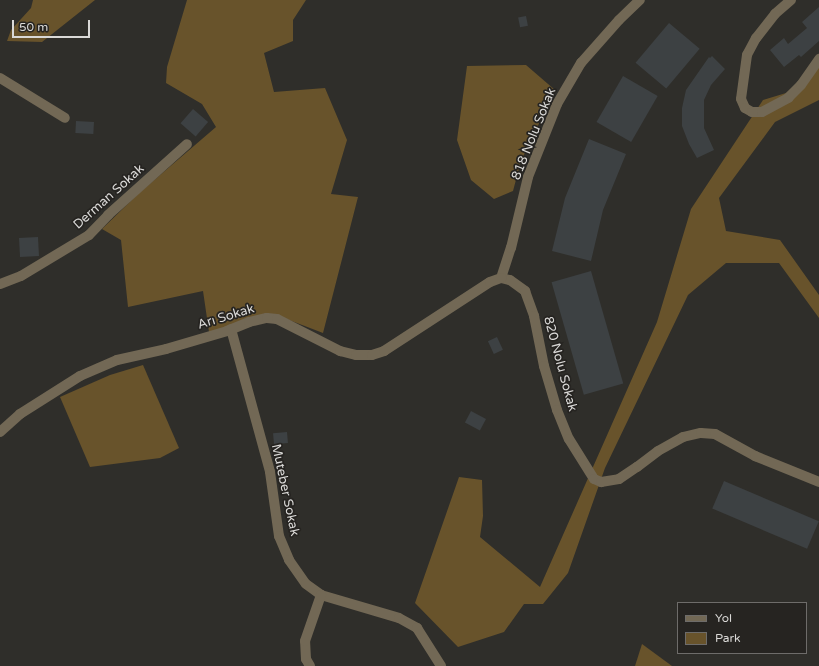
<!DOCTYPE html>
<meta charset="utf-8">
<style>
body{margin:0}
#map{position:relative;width:819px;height:666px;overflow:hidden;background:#2f2e2a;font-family:"Varela Round",sans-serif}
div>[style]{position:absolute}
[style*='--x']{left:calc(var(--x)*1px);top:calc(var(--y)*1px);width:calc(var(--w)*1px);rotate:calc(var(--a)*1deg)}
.green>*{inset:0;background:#68532b}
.building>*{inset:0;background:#3d4143;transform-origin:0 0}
.minor>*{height:10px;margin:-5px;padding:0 5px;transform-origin:5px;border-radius:5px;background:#726855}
span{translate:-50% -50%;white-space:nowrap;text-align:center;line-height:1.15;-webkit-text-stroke:3.5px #262421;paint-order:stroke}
.street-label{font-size:13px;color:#dad9d7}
.legend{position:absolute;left:677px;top:602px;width:130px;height:52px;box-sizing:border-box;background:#262421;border:1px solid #6e6c6a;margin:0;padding:5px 7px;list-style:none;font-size:12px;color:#dad9d7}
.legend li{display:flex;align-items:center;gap:8px;height:20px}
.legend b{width:20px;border:1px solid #6e6c6a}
.scale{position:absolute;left:12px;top:20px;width:78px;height:18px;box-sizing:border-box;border:2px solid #dad9d7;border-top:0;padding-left:5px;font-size:12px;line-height:14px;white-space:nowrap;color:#dad9d7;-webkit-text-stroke:3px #262421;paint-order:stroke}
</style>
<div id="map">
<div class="green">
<i style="clip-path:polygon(33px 0,95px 0,42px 42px,7px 41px,11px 30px,31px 8px)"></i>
<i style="clip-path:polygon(187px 0,306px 0,293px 20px,293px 41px,264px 53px,274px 92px,325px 88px,347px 140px,331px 194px,358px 197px,323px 333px,276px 315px,209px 332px,203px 291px,128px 307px,121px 240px,102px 229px,138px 194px,216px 127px,202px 104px,166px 83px,167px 67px)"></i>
<i style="clip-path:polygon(526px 65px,555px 90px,521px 161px,513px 191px,494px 199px,471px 180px,457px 140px,467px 66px)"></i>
<i style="clip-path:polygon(819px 65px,819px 100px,775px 122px,719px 198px,726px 231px,780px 240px,819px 295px,819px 318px,779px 263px,726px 263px,688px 295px,605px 468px,568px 573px,543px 604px,524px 604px,504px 632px,458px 647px,415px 603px,459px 477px,482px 480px,483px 516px,480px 537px,540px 587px,657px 322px,691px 209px,763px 100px,786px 93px)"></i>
<i style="clip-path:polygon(143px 365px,179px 448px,160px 458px,90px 467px,60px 397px,110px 375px)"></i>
<i style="clip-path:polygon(642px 644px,672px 666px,635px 666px)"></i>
</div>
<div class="building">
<i style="clip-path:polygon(819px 7px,819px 41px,801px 57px,799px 55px,784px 67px,770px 50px,784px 38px,788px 44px,807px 28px,802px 22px)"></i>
<i style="left:526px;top:16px;width:10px;height:8px;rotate:79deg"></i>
<i style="left:669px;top:23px;width:40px;height:52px;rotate:40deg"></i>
<i style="clip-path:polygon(712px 56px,725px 69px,711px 85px,704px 100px,704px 128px,714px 150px,697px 158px,689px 144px,682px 126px,682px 108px,686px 90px,709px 57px,710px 58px)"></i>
<i style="left:623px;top:76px;width:40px;height:53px;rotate:30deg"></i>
<i style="left:193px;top:109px;width:20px;height:19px;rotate:41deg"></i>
<i style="left:76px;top:121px;width:18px;height:12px;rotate:3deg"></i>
<i style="clip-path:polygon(589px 139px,626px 154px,603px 210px,591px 261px,552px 251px,565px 198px)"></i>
<i style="left:38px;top:237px;width:19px;height:19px;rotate:87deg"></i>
<i style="left:591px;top:271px;width:117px;height:41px;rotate:74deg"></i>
<i style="left:497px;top:337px;width:14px;height:10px;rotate:65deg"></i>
<i style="left:471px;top:411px;width:17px;height:13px;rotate:28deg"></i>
<i style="left:287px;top:432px;width:11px;height:14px;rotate:85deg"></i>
<i style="left:724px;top:481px;width:103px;height:30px;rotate:23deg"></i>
</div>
<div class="minor">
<i style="--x:791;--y:0;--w:21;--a:139"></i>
<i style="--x:775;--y:14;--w:31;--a:128"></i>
<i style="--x:756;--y:38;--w:19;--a:118"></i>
<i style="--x:747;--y:55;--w:44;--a:97.8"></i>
<i style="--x:741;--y:99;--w:10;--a:66"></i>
<i style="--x:745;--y:108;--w:8;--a:30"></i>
<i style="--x:752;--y:112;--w:10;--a:0"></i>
<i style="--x:762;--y:112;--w:30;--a:-28"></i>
<i style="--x:788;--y:98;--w:18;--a:-45"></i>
<i style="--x:801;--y:85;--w:32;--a:-55"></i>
<i style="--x:0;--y:78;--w:76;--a:31.6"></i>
<i style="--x:501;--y:278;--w:9;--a:13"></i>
<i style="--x:510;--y:280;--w:19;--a:36"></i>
<i style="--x:525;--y:291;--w:27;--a:70"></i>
<i style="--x:534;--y:316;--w:51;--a:78.7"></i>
<i style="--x:544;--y:366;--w:46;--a:73.5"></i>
<i style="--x:557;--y:410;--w:31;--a:68"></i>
<i style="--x:569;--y:439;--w:47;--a:58"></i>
<i style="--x:594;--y:479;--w:8;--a:23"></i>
<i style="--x:601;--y:482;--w:18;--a:-9"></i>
<i style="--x:619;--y:479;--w:22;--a:-34"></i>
<i style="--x:637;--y:467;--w:26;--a:-37"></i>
<i style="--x:658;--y:451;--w:29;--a:-29"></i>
<i style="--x:683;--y:437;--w:18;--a:-13"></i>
<i style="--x:701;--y:433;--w:14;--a:4"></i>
<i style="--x:715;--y:434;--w:46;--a:28.8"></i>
<i style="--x:755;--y:456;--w:69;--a:22.1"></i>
<i style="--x:501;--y:278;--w:32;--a:-72"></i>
<i style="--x:511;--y:248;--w:73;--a:-76.5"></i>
<i style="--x:528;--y:177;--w:79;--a:-68.3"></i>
<i style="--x:557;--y:104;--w:48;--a:-59.7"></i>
<i style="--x:581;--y:63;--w:57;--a:-48.5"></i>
<i style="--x:619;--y:20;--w:29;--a:-44"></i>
<i style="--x:0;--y:284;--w:22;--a:-21"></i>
<i style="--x:21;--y:276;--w:79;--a:-31.1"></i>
<i style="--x:89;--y:235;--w:28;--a:-46"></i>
<i style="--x:108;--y:215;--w:106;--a:-41.9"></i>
<i style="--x:231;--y:329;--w:148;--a:74.7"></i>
<i style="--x:270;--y:472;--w:65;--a:82"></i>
<i style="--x:279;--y:536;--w:26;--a:67"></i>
<i style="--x:289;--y:560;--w:29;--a:55"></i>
<i style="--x:306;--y:584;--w:19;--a:36"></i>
<i style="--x:321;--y:595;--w:81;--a:16.4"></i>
<i style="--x:399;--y:618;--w:21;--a:29"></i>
<i style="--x:417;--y:628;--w:45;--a:57.7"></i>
<i style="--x:0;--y:432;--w:27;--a:-42"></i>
<i style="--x:20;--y:414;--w:71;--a:-32.3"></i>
<i style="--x:80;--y:376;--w:40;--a:-23.4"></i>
<i style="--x:117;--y:360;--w:50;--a:-12.7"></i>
<i style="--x:166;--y:349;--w:64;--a:-16.4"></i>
<i style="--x:227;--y:331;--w:24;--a:-22"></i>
<i style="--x:249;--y:322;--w:18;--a:-13"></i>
<i style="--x:267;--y:318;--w:10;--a:6"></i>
<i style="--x:277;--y:319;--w:71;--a:26.9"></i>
<i style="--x:340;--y:351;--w:16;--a:14"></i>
<i style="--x:356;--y:355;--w:16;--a:0"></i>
<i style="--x:372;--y:355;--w:13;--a:-18"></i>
<i style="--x:384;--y:351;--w:126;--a:-33.1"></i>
<i style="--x:490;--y:282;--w:12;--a:-20"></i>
<i style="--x:310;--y:666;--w:8;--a:-120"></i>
<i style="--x:306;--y:659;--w:18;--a:-93"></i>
<i style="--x:305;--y:641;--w:49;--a:-70.8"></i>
</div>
<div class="street-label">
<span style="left:534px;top:134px;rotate:-68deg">818 Nolu Sokak</span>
<span style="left:109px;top:197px;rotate:-42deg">Derman Sokak</span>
<span style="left:226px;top:317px;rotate:-17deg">Arı Sokak</span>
<span style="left:560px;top:364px;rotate:75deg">820 Nolu Sokak</span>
<span style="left:285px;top:490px;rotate:78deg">Muteber Sokak</span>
</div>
<ul class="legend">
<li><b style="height:5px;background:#726855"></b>Yol</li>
<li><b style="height:11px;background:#68532b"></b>Park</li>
</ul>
<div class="scale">50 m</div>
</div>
